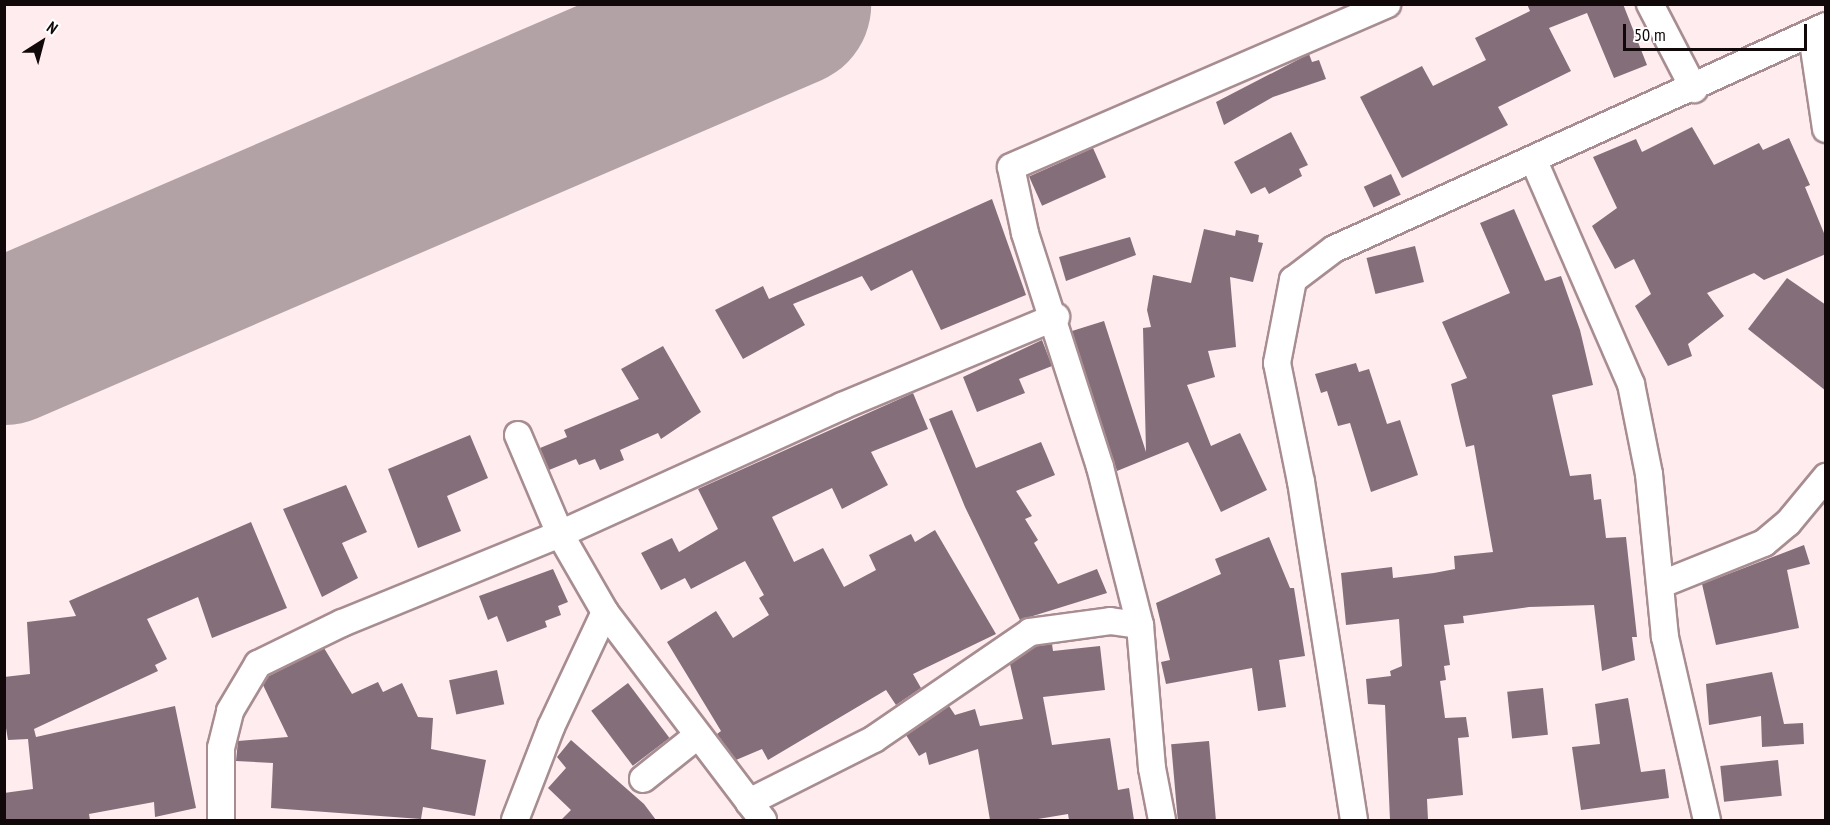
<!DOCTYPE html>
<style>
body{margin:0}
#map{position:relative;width:1830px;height:825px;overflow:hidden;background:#feecef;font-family:"PT Sans Narrow",sans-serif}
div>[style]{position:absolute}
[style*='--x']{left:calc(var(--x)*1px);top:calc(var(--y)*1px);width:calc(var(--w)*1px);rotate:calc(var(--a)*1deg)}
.runway>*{height:165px;margin:-82.5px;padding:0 82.5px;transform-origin:82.5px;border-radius:82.5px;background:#b2a2a6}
.building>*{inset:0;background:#846e7a;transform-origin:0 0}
.roads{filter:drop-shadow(2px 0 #a78d91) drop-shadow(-2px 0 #a78d91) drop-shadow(0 2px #a78d91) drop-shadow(0 -2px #a78d91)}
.minor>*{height:26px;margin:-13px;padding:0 13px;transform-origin:13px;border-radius:13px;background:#fff}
span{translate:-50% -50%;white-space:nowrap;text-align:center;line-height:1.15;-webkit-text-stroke:5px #fff;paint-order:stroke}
.frame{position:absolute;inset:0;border:6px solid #11080a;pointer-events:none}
.north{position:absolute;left:12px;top:12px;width:60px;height:60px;-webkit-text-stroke:4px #fff;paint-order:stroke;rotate:36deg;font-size:16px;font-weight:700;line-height:24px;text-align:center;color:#11080a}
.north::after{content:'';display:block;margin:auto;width:21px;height:27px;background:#11080a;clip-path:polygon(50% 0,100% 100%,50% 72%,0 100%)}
.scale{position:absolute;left:1623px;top:24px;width:184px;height:27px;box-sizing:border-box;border:3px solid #11080a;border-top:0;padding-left:8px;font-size:18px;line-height:21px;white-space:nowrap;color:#11080a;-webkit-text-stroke:4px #fff;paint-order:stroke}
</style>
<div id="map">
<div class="runway">
<i style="--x:4;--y:342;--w:854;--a:-23.32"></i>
</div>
<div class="building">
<i style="clip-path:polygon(1527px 4px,1623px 4px,1647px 65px,1614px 78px,1587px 13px,1549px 28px,1571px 71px,1498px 107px,1508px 125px,1402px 178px,1360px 97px,1422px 66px,1433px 86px,1486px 60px,1475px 38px,1530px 11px)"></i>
<i style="clip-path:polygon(1309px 54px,1312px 62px,1319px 60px,1326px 79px,1273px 97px,1224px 125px,1216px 102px)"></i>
<i style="clip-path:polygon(1692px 127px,1714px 165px,1759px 143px,1763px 150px,1789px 138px,1810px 185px,1805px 187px,1826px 238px,1826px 254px,1764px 280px,1754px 273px,1707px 293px,1724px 316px,1688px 344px,1692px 356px,1668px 366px,1635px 306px,1651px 294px,1634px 259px,1615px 269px,1592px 226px,1617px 208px,1593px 157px,1636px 139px,1642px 152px)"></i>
<i style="clip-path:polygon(1291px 132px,1308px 165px,1299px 169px,1302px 176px,1269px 194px,1265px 187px,1251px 194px,1234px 162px)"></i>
<i style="left:1093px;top:148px;width:32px;height:70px;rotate:66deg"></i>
<i style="left:1391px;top:174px;width:23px;height:30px;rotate:65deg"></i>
<i style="clip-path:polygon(992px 199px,1026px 295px,941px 330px,912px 270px,871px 291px,862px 276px,793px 304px,805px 325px,743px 359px,715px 310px,763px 286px,769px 299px)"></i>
<i style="clip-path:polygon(1514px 209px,1545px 281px,1561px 276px,1580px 330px,1593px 385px,1552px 395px,1570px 476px,1591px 474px,1594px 500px,1601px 499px,1606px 538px,1626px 537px,1637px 637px,1632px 637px,1635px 660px,1602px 671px,1594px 605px,1529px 607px,1463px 616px,1464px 623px,1444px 625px,1450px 665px,1444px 666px,1446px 680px,1440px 681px,1445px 718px,1466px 717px,1469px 737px,1458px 738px,1463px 795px,1427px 799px,1428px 820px,1390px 820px,1385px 705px,1368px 704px,1366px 679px,1391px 676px,1390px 671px,1402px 666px,1399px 619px,1346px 625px,1341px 573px,1392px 567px,1393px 578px,1434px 573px,1455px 569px,1454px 556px,1493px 552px,1474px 445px,1466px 447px,1451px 384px,1467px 378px,1442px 322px,1510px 293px,1480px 223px)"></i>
<i style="clip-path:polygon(1204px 229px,1235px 236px,1236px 230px,1259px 235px,1258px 242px,1263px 243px,1253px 282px,1230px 277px,1236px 347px,1208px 351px,1215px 377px,1187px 385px,1211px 446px,1240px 433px,1267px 490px,1221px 512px,1188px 442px,1117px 471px,1072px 331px,1104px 321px,1146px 452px,1143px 328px,1151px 327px,1147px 310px,1153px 275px,1191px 283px)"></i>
<i style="clip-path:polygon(1130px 237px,1136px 255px,1066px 281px,1059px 257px)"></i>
<i style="left:1415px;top:246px;width:37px;height:50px;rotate:76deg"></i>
<i style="clip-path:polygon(1787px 278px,1826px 305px,1826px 391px,1748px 329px)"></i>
<i style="clip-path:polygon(1042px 340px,1052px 366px,1019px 379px,1025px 393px,977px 412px,963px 377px)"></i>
<i style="clip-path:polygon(663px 346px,701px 412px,661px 439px,658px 433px,620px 450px,624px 460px,600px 470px,595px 459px,579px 465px,576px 459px,549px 470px,540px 448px,567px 437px,564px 430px,639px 399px,621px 369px)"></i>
<i style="clip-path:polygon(1356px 363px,1359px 372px,1369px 369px,1387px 424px,1400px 420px,1418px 475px,1371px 492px,1350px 423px,1338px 426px,1327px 391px,1321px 393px,1315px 374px)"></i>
<i style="clip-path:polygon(913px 393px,928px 429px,871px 452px,888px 485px,842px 509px,832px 488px,772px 517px,794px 562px,823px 548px,844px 587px,876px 570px,869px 555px,911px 534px,915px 542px,935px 530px,996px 634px,913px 674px,921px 688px,896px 705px,886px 690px,768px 760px,762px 749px,736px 760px,717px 734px,721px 731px,667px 642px,716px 611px,733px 638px,769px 615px,759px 598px,764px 595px,745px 561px,691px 589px,685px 578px,661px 590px,641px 553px,672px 538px,679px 552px,718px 529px,698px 489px)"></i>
<i style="clip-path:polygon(952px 410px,976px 468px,1041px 442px,1055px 475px,1016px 491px,1032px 516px,1025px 519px,1038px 540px,1034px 543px,1058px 584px,1097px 569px,1107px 593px,1020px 620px,965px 507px,929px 419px)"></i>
<i style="clip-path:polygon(470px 435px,488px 478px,447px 496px,461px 531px,418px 548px,388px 469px)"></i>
<i style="clip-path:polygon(346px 485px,367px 532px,342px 543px,358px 578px,322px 597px,283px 509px)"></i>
<i style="clip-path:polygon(251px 522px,287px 608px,212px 638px,198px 597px,147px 619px,167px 659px,155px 665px,158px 671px,34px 729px,36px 737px,175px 706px,196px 808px,155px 817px,154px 802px,89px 814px,90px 820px,4px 820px,4px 793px,33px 789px,28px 739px,8px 740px,4px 716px,4px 677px,30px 674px,27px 622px,76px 616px,69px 601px)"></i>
<i style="clip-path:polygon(1269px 537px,1290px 588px,1294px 588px,1305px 656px,1279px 660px,1286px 707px,1258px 711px,1252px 668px,1166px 684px,1161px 662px,1170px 660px,1156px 603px,1221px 574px,1215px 559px)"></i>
<i style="clip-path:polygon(1804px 545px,1810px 564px,1787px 570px,1799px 628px,1716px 645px,1702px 584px)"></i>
<i style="clip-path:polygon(553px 569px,568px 602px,558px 606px,561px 615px,545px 621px,547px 627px,507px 642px,497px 616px,488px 620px,479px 596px)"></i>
<i style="clip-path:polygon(1052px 644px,1053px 651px,1100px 646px,1105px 690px,1043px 697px,1052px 745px,1110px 738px,1118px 790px,1129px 788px,1134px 820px,1069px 820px,1068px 814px,1032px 820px,990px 820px,978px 749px,929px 765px,926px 752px,919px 756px,906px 735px,949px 706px,955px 715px,975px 709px,980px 726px,1023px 719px,1010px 664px,1036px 646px)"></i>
<i style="clip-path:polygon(324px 648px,352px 694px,378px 682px,383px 692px,402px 683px,418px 717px,433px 718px,431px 749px,486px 760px,475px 816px,423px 807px,421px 819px,271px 808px,273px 763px,236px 761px,238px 741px,288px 737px,263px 685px,269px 676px)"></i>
<i style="left:497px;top:670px;width:35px;height:49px;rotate:78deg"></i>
<i style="clip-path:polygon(1772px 672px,1784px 724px,1803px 723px,1804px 744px,1762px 747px,1761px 716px,1709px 725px,1706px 684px)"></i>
<i style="left:628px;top:683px;width:69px;height:46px;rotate:53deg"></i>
<i style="left:1543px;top:688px;width:47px;height:36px;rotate:84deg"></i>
<i style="clip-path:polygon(1628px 698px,1641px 772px,1665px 769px,1669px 798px,1581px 810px,1572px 747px,1600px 744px,1595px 704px)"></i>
<i style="clip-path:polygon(571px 740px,644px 804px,656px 820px,561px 820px,571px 810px,548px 788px,566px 768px,557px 757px)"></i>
<i style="left:1209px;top:741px;width:79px;height:38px;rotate:85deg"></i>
<i style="left:1778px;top:760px;width:36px;height:58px;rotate:84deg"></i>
</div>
<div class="roads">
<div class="minor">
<i style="--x:1650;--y:4;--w:96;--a:62.6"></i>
<i style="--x:1812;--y:35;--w:95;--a:81.5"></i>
<i style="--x:1534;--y:161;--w:243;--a:66.5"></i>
<i style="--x:1631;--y:384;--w:92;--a:78.7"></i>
<i style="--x:1649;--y:474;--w:164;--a:84.4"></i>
<i style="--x:1665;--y:637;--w:188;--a:77.1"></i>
<i style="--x:518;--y:435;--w:108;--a:67"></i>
<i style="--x:560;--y:534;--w:90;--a:60"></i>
<i style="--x:605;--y:612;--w:238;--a:52.8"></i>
<i style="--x:1662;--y:584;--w:110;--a:-21.9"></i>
<i style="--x:1764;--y:543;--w:31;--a:-40"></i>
<i style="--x:1788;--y:523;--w:60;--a:-50.4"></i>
<i style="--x:643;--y:779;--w:69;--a:-38.5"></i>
<i style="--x:221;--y:820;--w:72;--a:-90"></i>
<i style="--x:221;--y:748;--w:38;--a:-76"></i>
<i style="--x:230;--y:711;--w:55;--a:-59.2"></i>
<i style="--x:258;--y:664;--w:93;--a:-26"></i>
<i style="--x:342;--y:623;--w:235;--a:-22.2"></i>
<i style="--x:560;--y:534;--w:310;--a:-24.4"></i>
<i style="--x:842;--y:406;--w:232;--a:-22.6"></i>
<i style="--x:515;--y:820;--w:100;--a:-68.8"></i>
<i style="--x:551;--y:727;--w:127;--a:-64.8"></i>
<i style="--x:763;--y:820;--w:23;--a:-128"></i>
<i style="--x:749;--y:802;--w:140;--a:-26.7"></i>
<i style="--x:874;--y:739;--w:189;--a:-34.4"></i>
<i style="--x:1030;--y:632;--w:81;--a:-7.8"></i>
<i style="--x:1110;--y:621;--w:30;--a:8"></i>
<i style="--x:1162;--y:820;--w:53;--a:-100.9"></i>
<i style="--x:1152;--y:768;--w:144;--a:-94.8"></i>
<i style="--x:1140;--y:625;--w:163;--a:-104.2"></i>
<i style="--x:1100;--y:467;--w:246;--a:-107.8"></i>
<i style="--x:1025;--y:233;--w:67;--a:-102"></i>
<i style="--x:1011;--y:167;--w:410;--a:-23.4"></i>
<i style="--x:1354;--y:820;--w:342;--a:-98.9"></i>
<i style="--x:1301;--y:482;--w:121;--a:-101.4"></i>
<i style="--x:1277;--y:363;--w:85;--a:-79.1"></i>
<i style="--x:1293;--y:280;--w:51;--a:-37.1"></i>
<i style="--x:1334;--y:249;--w:540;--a:-24.38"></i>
</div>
</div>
<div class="frame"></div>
<div class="north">N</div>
<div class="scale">50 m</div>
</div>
